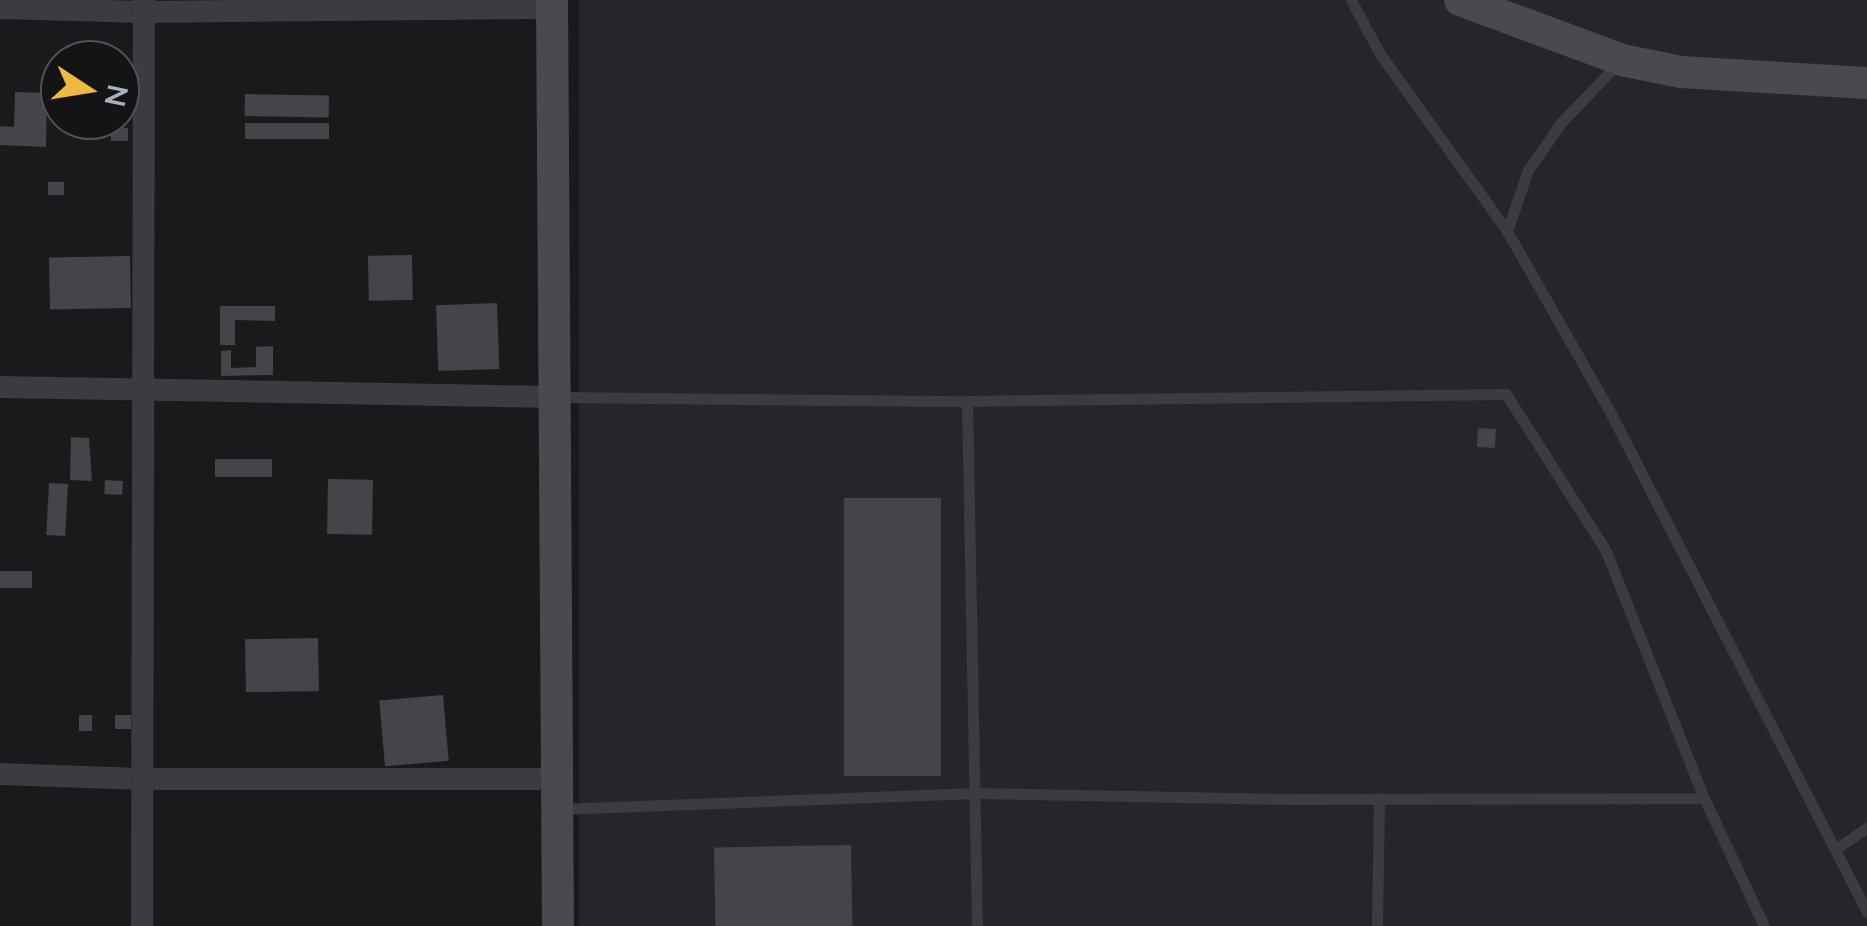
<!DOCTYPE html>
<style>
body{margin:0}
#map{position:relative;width:1867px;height:926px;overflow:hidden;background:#1a191c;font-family:Lato,sans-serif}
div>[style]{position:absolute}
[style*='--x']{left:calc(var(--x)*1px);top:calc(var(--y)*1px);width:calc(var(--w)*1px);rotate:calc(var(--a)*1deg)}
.built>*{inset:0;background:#262529;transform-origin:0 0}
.building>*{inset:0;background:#444449;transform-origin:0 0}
.lane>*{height:11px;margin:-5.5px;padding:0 5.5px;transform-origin:5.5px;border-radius:5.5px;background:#3b3b40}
.street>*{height:22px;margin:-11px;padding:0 11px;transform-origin:11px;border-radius:11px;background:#3b3b40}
.secondary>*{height:32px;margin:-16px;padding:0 16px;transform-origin:16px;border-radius:16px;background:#494a50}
span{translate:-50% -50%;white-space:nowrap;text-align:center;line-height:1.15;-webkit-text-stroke:8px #141417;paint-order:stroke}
.north{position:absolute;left:40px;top:40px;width:100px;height:100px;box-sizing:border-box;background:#141417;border:2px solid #515259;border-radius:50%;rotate:102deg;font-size:28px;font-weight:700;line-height:40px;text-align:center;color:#acb0bb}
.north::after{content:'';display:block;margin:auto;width:35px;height:45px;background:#edb940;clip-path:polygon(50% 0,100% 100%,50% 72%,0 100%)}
</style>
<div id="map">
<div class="built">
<i style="left:579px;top:0;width:1288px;height:926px"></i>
</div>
<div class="building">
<i style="clip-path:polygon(15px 92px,47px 93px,46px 147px,0 145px,0 126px,14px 127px)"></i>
<i style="left:245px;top:94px;width:84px;height:22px;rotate:1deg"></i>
<i style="left:329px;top:123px;width:16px;height:84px;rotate:90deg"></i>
<i style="left:111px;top:128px;width:17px;height:13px"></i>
<i style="left:48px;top:182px;width:16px;height:13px"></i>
<i style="left:412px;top:255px;width:45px;height:44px;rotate:89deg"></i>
<i style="left:130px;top:256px;width:52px;height:81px;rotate:89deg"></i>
<i style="left:497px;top:303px;width:66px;height:61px;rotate:88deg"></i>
<i style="clip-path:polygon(220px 306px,275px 306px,275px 321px,235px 320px,235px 345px,220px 345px)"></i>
<i style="clip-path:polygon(273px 346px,273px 375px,221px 376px,221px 351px,231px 350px,231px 368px,256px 367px,256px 347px)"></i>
<i style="left:1478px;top:428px;width:18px;height:19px;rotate:3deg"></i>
<i style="clip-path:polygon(71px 437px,89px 438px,92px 481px,70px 480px)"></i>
<i style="left:215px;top:459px;width:57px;height:18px"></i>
<i style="left:328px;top:479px;width:45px;height:55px;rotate:1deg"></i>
<i style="left:105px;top:480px;width:18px;height:14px;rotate:3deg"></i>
<i style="left:49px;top:483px;width:19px;height:52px;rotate:3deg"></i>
<i style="left:844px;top:498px;width:97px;height:278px"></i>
<i style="left:32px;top:571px;width:17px;height:32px;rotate:90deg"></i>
<i style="left:318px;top:638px;width:53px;height:73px;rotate:89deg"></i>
<i style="left:443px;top:695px;width:66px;height:64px;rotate:85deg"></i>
<i style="left:79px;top:715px;width:13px;height:16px"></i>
<i style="left:131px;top:715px;width:14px;height:16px;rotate:90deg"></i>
<i style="left:851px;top:845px;width:81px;height:137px;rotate:89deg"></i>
</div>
<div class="lane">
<i style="--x:1351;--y:0;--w:61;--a:61.8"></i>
<i style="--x:1380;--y:54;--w:218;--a:54.3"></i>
<i style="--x:1619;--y:62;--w:84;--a:133.6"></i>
<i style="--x:1561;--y:123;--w:57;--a:125.1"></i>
<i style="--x:1528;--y:170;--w:65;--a:109"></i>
<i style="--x:1507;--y:231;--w:202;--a:60.3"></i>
<i style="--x:1607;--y:406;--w:569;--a:62.8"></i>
<i style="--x:558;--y:397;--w:409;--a:0.6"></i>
<i style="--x:967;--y:401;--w:539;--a:-0.74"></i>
<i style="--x:1506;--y:394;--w:186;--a:57.5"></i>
<i style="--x:1606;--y:551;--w:266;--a:68.4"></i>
<i style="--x:1704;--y:798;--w:141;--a:64.9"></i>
<i style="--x:967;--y:401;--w:525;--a:88.91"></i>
<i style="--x:559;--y:809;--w:417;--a:-2.2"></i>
<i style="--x:976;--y:793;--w:318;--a:1.1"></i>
<i style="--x:1294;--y:799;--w:410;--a:-0.1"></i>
<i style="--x:1836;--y:849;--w:38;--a:-35"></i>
<i style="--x:1377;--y:926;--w:128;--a:-89.1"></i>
</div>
<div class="street">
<i style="--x:0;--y:8;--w:143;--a:1.6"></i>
<i style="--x:143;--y:12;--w:409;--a:-0.6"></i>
<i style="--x:0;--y:387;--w:556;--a:1.03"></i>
<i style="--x:0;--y:774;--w:141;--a:2"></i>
<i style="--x:141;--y:779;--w:418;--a:0"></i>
<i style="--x:142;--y:926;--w:926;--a:-89.88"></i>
</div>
<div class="secondary">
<i style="--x:552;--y:0;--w:926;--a:89.63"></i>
<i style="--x:1460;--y:0;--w:173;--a:20.3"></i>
<i style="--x:1622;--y:60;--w:60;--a:11.5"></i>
<i style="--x:1681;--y:72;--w:186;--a:3.4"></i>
</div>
<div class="north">N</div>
</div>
